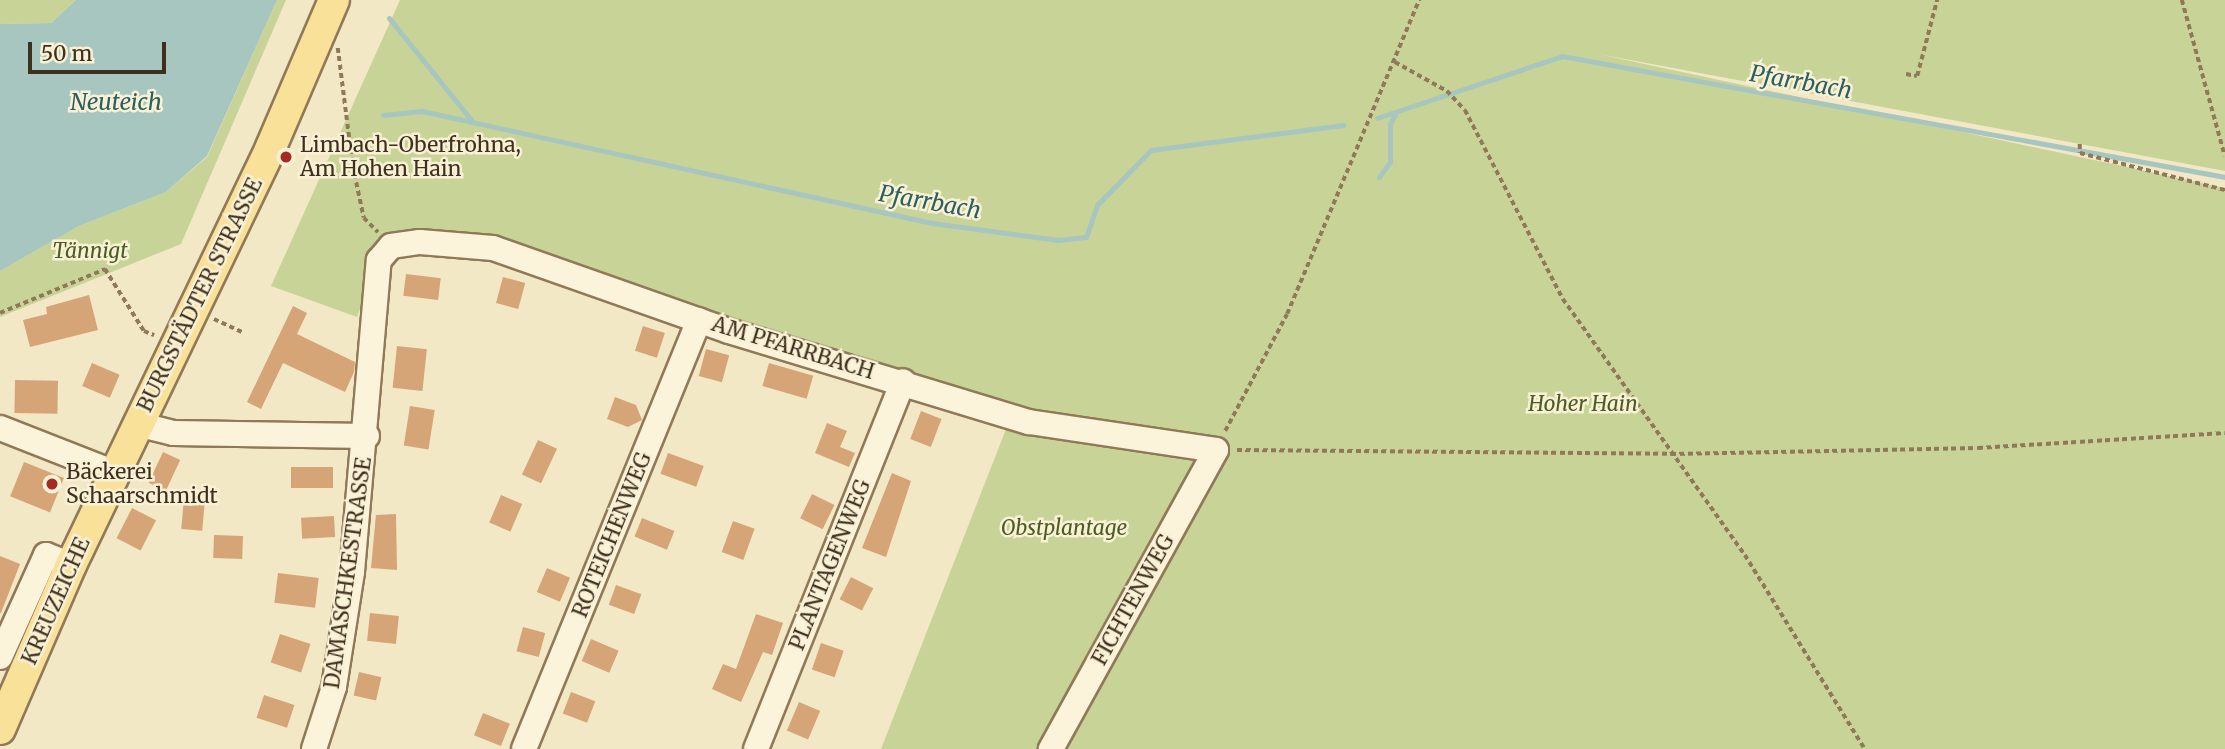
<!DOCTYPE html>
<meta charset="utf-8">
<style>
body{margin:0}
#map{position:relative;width:2225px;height:749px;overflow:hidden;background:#f3e8c5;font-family:Merriweather,serif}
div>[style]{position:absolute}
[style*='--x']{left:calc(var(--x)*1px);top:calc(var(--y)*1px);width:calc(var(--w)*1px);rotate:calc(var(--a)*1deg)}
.green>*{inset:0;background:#c8d397}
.water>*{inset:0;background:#a7c6bf}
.stream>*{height:5px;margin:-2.5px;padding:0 2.5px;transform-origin:2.5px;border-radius:2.5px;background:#a7c6bf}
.building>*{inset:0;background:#d5a477;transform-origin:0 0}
.path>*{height:3.5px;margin-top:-1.75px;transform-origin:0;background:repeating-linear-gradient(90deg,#907958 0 5px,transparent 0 8.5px)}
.roads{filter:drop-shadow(2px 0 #907958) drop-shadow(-2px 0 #907958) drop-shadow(0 2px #907958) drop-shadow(0 -2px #907958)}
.minor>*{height:24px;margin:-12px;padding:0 12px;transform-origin:12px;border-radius:12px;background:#fcf4da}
.major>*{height:30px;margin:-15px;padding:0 15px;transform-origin:15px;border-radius:15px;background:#f9e19a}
.dots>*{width:19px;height:19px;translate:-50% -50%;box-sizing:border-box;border:4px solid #f9f1d6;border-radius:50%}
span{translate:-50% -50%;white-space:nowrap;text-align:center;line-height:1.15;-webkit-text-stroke:5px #f9f1d6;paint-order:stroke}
.poi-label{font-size:21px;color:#3f301e}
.left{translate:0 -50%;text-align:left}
.park-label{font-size:21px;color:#4b5e22;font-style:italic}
.street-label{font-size:21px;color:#3f301e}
.water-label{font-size:23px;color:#2c6060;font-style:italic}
.scale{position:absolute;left:28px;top:42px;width:138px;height:32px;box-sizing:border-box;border:4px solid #3f301e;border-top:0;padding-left:9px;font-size:21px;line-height:24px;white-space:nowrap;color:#3f301e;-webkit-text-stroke:5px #f9f1d6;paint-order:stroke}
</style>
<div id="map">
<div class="green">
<i style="clip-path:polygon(0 0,76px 0,51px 23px,0 24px)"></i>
<i style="clip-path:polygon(277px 0,286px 0,181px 244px,0 317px,0 271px,79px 226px,166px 192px,207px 157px)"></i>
<i style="clip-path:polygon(400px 0,2225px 0,2225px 171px,1598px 54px,2225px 188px,2225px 749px,1063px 749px,1084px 718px,1215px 451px,1029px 422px,493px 248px,420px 242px,379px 260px,357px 317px,271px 286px)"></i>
<i style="clip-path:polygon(1008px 424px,1177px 458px,1206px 457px,1044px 749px,881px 749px)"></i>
</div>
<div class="water">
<i style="clip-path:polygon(76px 0,277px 0,207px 156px,166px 192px,79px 226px,0 271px,0 24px,51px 23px)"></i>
</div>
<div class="stream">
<i style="--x:389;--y:18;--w:132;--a:51.1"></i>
<i style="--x:383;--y:115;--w:39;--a:-6"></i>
<i style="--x:422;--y:111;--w:522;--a:12.39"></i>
<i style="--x:932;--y:223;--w:127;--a:7.7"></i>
<i style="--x:1058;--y:240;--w:28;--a:-6"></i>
<i style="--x:1086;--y:237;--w:34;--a:-71"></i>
<i style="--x:1097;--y:205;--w:77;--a:-45.5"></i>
<i style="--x:1151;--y:150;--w:194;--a:-7.4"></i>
<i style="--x:1377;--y:118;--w:195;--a:-18.5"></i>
<i style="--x:1562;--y:56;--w:674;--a:10.34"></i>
<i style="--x:1379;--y:177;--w:19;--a:-54"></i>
<i style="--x:1390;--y:162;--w:38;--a:-90"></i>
<i style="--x:1390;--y:124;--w:11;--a:-63"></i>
</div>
<div class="building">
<i style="left:406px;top:274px;width:35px;height:22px;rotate:7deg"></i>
<i style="left:503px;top:277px;width:23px;height:27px;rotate:15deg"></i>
<i style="clip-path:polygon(89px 295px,98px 330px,30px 347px,23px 320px,47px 314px,46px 307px)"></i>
<i style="clip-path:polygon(293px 306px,307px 313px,297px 334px,355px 362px,354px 372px,345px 392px,283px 363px,261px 409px,247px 402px)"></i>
<i style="left:643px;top:326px;width:23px;height:26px;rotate:18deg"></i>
<i style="left:397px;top:346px;width:30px;height:42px;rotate:6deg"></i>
<i style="left:706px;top:349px;width:24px;height:28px;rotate:15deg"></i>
<i style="left:92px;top:363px;width:30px;height:25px;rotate:23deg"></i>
<i style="left:769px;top:363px;width:46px;height:24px;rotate:16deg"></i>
<i style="left:15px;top:380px;width:43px;height:33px;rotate:1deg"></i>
<i style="clip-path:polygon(615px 397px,636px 405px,642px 420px,628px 427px,607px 419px)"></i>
<i style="left:410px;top:406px;width:25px;height:40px;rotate:9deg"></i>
<i style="left:921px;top:411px;width:22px;height:30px;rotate:21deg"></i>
<i style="clip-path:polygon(827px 423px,847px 431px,840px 447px,855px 453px,849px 467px,815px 453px)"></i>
<i style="left:538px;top:440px;width:21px;height:38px;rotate:25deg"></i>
<i style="left:163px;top:452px;width:19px;height:34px;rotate:25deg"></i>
<i style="left:668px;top:453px;width:38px;height:22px;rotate:20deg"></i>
<i style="left:24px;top:462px;width:43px;height:37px;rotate:22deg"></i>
<i style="left:291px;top:467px;width:42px;height:21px"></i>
<i style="clip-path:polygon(892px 473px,911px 481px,886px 557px,862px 548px)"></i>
<i style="left:812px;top:494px;width:25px;height:27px;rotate:26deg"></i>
<i style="left:501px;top:495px;width:23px;height:30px;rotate:23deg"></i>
<i style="left:184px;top:498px;width:21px;height:31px;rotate:5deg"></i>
<i style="left:132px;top:508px;width:27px;height:34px;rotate:27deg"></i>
<i style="clip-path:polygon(396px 514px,397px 570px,371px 568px,376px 515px)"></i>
<i style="left:334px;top:516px;width:21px;height:33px;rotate:87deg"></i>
<i style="left:642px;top:518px;width:35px;height:20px;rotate:22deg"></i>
<i style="left:733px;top:521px;width:23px;height:33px;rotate:20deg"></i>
<i style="left:214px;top:535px;width:29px;height:23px;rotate:2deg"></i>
<i style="clip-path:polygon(0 556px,20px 564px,1px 613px,0 613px)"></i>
<i style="left:547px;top:568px;width:25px;height:26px;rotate:23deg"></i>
<i style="left:278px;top:573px;width:41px;height:30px;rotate:7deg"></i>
<i style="left:851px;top:577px;width:25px;height:25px;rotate:27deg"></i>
<i style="left:616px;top:585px;width:27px;height:21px;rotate:20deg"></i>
<i style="left:370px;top:613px;width:29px;height:28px;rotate:6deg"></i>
<i style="clip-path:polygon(756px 614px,783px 623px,772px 655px,763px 652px,741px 702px,712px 689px,723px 664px,736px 669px)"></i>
<i style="left:523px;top:627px;width:23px;height:25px;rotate:15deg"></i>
<i style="left:280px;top:634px;width:32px;height:30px;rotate:18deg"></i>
<i style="left:591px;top:639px;width:30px;height:24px;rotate:23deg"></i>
<i style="left:821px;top:643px;width:24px;height:28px;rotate:19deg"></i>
<i style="left:359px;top:672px;width:23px;height:24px;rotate:13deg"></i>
<i style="left:571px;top:692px;width:26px;height:23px;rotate:21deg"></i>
<i style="left:264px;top:695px;width:32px;height:24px;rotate:18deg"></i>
<i style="left:799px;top:702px;width:23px;height:31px;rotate:23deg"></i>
<i style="left:483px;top:713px;width:29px;height:24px;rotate:22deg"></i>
</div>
<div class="path">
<i style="--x:2182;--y:0;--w:162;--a:74.6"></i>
<i style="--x:338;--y:48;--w:119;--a:82.8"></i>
<i style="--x:353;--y:166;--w:53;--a:78.1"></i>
<i style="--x:364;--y:218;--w:20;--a:45"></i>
<i style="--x:1395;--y:62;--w:60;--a:29.1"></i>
<i style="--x:1447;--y:91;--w:26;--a:47"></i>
<i style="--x:1465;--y:110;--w:213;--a:62.6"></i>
<i style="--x:1563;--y:299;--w:314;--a:54.6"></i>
<i style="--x:1745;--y:555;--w:228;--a:58.3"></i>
<i style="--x:1906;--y:74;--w:11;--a:10"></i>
<i style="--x:1917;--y:76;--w:79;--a:-75.3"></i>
<i style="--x:2080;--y:144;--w:9;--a:90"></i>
<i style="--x:2080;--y:153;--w:150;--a:14.3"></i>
<i style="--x:0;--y:313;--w:114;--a:-22.7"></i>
<i style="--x:105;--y:269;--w:73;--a:57.8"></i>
<i style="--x:144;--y:331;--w:11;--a:22"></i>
<i style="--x:214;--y:319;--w:33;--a:25"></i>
<i style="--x:1225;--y:431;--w:132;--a:-62.1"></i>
<i style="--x:1287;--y:314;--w:341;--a:-67.2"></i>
<i style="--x:1237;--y:450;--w:434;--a:0.5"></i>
<i style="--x:1671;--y:454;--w:307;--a:-1.1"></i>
<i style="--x:1978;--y:448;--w:247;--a:-3.5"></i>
</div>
<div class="roads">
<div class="minor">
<i style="--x:137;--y:424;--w:37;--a:14"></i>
<i style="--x:173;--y:433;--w:194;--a:0.9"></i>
<i style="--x:0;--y:428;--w:123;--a:21.4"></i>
<i style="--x:0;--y:657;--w:112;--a:-65.7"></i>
<i style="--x:46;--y:555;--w:27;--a:22"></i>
<i style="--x:314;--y:749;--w:65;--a:-72.1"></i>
<i style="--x:334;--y:687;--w:116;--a:-81.1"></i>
<i style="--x:352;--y:572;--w:313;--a:-85.1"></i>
<i style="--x:379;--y:260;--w:18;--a:-49"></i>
<i style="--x:391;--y:246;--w:29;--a:-8"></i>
<i style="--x:420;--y:242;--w:73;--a:4.7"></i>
<i style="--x:493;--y:248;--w:250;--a:19.4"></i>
<i style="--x:729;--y:331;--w:313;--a:16.9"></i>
<i style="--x:1029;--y:422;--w:189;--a:8.5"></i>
<i style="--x:1216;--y:450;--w:342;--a:118.9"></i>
<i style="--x:524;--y:749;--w:463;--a:-67.8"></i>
<i style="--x:756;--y:749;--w:396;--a:-68.2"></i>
</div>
<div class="major">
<i style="--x:0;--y:729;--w:179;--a:-66.6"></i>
<i style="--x:71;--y:565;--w:463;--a:-64.4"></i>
<i style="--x:271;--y:147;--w:160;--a:-66.8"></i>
</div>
</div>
<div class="dots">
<i style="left:286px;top:157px;background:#a62922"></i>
<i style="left:52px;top:484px;background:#a62922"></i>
</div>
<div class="poi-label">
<span class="left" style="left:300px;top:157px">Limbach-Oberfrohna,<br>Am Hohen Hain</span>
<span class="left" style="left:66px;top:484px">Bäckerei<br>Schaarschmidt</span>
</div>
<div class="park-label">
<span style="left:90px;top:251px">Tännigt</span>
<span style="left:1583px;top:404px">Hoher Hain</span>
<span style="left:1064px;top:528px">Obstplantage</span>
</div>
<div class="street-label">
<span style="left:200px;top:295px;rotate:-64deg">BURGSTÄDTER STRASSE</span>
<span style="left:793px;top:348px;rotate:17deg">AM PFARRBACH</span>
<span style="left:612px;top:535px;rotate:-68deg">ROTEICHENWEG</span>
<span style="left:830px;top:565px;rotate:-68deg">PLANTAGENWEG</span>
<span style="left:348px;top:573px;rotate:-82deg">DAMASCHKESTRASSE</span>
<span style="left:1133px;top:600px;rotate:-61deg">FICHTENWEG</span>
<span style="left:56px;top:601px;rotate:-66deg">KREUZEICHE</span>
</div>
<div class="water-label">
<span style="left:1801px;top:82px;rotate:10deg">Pfarrbach</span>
<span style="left:116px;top:102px">Neuteich</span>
<span style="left:930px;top:202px;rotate:10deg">Pfarrbach</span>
</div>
<div class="scale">50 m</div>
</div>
